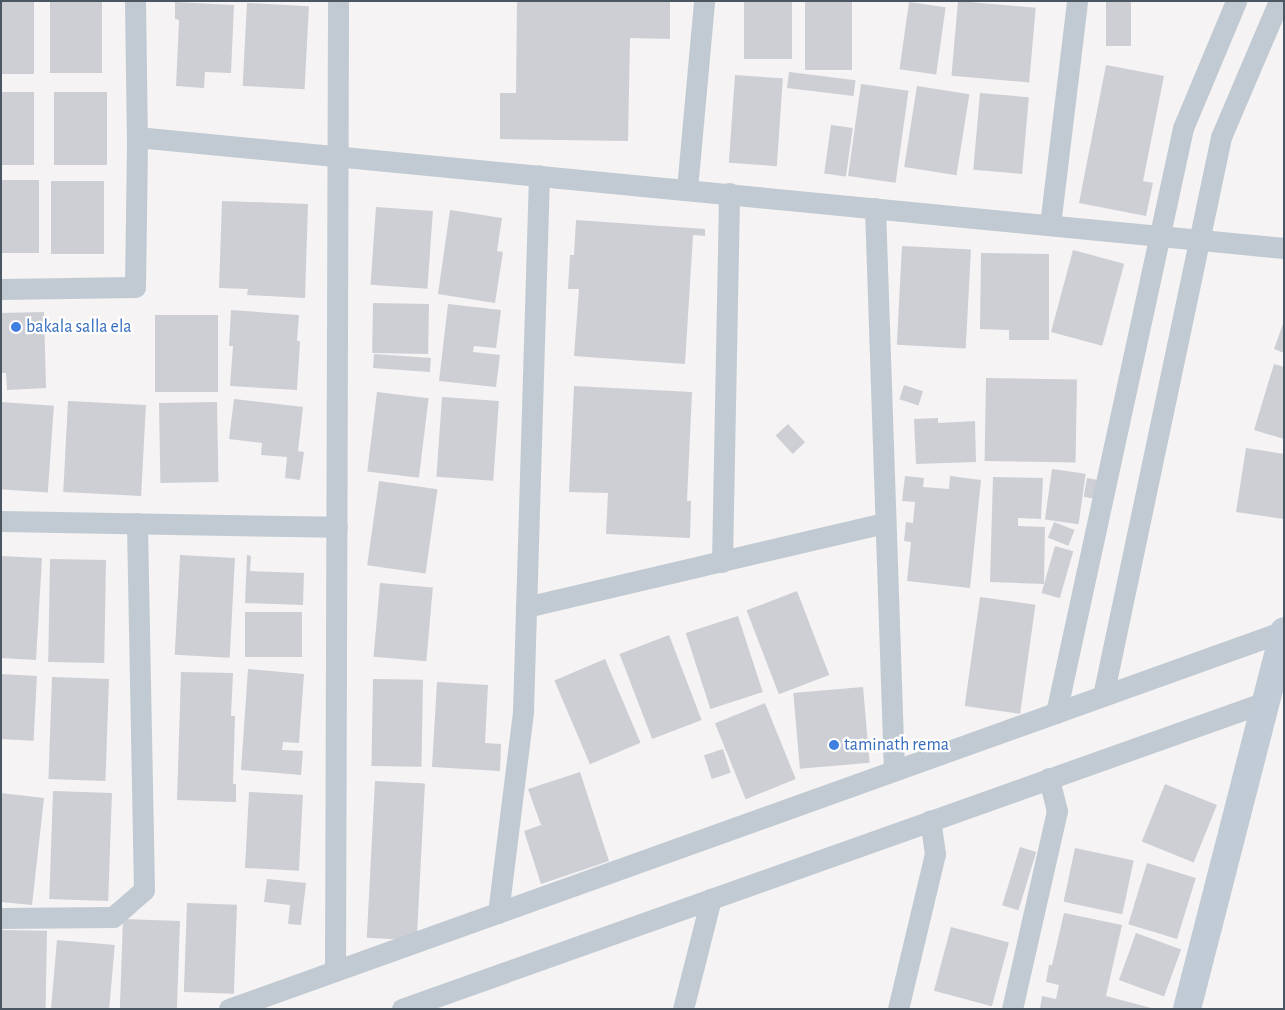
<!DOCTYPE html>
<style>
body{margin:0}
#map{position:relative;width:1285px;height:1010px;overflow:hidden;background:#f5f3f3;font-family:"Alegreya Sans",sans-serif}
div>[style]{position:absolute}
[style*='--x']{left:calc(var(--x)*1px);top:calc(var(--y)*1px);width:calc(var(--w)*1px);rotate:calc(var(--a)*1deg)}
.building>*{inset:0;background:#cdcfd5;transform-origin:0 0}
.street>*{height:21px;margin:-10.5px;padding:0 10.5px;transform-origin:10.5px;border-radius:10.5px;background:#c1cad2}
.secondary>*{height:28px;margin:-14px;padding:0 14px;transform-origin:14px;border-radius:14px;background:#c1cbd6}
.dots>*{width:14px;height:14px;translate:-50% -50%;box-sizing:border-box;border:2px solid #fff;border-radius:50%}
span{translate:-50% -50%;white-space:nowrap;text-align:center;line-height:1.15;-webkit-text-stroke:4.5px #fff;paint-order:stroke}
.shop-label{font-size:18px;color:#366cbe}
.left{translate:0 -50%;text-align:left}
.frame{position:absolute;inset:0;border:2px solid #4a5661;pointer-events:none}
</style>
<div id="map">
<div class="building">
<i style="left:1px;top:1px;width:33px;height:73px"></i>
<i style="left:50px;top:1px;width:52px;height:72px"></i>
<i style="clip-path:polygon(517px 1px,670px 1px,670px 39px,630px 38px,628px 141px,500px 139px,500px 93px,516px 93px)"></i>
<i style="left:744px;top:1px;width:48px;height:58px"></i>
<i style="left:805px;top:1px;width:47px;height:69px"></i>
<i style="left:958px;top:1px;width:78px;height:75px;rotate:5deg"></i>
<i style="left:1106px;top:1px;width:25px;height:45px"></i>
<i style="clip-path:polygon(175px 2px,234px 5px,231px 73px,205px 72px,204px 88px,176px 86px,179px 20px,175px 19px)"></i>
<i style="left:909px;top:2px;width:37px;height:68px;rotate:8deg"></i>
<i style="left:247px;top:3px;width:62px;height:83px;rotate:3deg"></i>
<i style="clip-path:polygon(1106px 65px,1164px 76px,1143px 181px,1153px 183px,1146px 216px,1079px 203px)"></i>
<i style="left:789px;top:72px;width:67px;height:16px;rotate:7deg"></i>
<i style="left:735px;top:75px;width:48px;height:88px;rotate:4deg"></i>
<i style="left:861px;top:84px;width:48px;height:93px;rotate:8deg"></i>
<i style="left:917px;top:86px;width:53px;height:82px;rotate:9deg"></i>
<i style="left:1px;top:92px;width:33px;height:73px"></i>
<i style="left:54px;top:92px;width:53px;height:73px"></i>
<i style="left:980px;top:93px;width:49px;height:77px;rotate:5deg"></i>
<i style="left:831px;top:125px;width:22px;height:49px;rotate:8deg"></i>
<i style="left:1px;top:180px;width:38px;height:73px"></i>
<i style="left:51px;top:181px;width:53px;height:73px"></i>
<i style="clip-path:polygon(222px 201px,308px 204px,305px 298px,247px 295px,248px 289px,219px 288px)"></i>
<i style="left:376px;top:207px;width:57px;height:78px;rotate:4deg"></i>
<i style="clip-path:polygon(450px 210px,502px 218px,497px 251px,503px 252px,495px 303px,438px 294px)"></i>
<i style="clip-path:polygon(576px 220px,705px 229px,705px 236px,693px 235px,685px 364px,574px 356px,579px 289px,568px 289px,570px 255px,574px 255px)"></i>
<i style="left:902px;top:246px;width:69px;height:99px;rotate:3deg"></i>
<i style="left:1073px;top:250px;width:53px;height:85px;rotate:15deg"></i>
<i style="clip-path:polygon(981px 253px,1049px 254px,1049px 340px,1009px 340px,1009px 330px,980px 329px)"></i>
<i style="left:373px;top:303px;width:56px;height:50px;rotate:1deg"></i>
<i style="clip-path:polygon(448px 304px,501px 310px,496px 348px,474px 346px,473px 352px,500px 355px,496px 387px,439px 381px)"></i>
<i style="clip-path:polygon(231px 310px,299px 315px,297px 341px,300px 341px,297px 390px,230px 386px,233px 346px,229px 346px)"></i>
<i style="clip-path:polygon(44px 312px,46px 388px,7px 390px,6px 373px,1px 373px,1px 313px)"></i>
<i style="left:155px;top:315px;width:63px;height:77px"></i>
<i style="clip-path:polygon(1284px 321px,1284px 353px,1274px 349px)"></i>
<i style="left:374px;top:354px;width:57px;height:14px;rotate:4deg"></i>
<i style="clip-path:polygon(1274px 364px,1284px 367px,1284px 439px,1254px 430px)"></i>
<i style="left:986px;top:378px;width:91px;height:83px;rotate:1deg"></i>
<i style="left:904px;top:385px;width:20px;height:15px;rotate:18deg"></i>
<i style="clip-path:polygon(574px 386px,692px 392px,687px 501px,691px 501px,690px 538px,606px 534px,608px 493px,569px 492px)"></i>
<i style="left:377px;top:392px;width:52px;height:80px;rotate:7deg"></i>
<i style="left:442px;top:397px;width:57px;height:80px;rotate:4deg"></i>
<i style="clip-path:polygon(234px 399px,303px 407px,298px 451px,304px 452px,300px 480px,285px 478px,287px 457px,261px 455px,262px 443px,229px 439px)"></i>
<i style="left:68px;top:401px;width:78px;height:91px;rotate:3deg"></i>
<i style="left:1px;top:402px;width:53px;height:87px;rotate:4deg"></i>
<i style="left:217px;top:402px;width:80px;height:58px;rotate:89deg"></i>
<i style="clip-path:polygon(938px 418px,938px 423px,975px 421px,976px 462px,916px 464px,914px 419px)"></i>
<i style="left:788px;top:424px;width:25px;height:17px;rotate:47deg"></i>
<i style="clip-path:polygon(1246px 448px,1284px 454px,1284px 519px,1236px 512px)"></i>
<i style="left:1052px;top:469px;width:34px;height:51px;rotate:8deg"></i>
<i style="clip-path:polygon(905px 476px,924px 478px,923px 487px,949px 489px,950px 476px,981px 480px,970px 588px,907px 581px,911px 542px,904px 541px,906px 522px,913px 523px,915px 502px,902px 501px)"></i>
<i style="clip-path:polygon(993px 477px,1043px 478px,1041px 519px,1018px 518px,1018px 526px,1045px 527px,1044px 584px,990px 582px)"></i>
<i style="left:1087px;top:478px;width:17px;height:19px;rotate:10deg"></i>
<i style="left:379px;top:481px;width:59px;height:85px;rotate:8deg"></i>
<i style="left:1054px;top:522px;width:22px;height:17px;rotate:21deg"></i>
<i style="left:1055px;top:546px;width:19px;height:49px;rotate:16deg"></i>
<i style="left:180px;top:555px;width:55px;height:100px;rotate:3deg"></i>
<i style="clip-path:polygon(247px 555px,251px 556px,250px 571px,304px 573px,303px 605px,245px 603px)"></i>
<i style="clip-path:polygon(1px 556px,42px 558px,36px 660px,1px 658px)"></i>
<i style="left:50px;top:559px;width:56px;height:103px;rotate:1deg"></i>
<i style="left:380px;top:583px;width:53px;height:74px;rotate:5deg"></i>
<i style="left:797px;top:591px;width:90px;height:54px;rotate:69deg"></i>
<i style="left:980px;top:597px;width:56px;height:110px;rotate:8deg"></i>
<i style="left:245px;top:612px;width:57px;height:45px"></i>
<i style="left:738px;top:616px;width:80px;height:55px;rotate:72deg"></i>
<i style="left:669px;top:635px;width:91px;height:53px;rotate:69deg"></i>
<i style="left:605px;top:659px;width:91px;height:55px;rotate:67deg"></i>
<i style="clip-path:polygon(248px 669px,304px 674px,299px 743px,283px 742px,282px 750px,303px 751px,301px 775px,241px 770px)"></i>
<i style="clip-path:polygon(181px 672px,233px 673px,231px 716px,235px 716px,233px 784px,236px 784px,236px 802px,177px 800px)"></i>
<i style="left:1px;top:674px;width:36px;height:65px;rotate:3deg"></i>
<i style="left:52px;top:677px;width:57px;height:102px;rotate:2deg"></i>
<i style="left:373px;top:679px;width:50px;height:87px;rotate:1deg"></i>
<i style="clip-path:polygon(437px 682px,488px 685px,485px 743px,501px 744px,500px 771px,432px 767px)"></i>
<i style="left:863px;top:687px;width:76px;height:70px;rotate:85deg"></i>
<i style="left:765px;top:703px;width:82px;height:54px;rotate:68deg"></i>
<i style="left:723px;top:749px;width:25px;height:20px;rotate:72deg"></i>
<i style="clip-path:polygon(580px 772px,609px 861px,541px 884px,524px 831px,541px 825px,528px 789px)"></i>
<i style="left:375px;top:781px;width:50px;height:157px;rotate:3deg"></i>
<i style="left:1165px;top:784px;width:56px;height:62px;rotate:22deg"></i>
<i style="left:53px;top:791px;width:59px;height:108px;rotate:2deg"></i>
<i style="left:249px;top:792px;width:54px;height:76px;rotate:3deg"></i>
<i style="clip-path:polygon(1px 793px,44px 798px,32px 905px,1px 902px)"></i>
<i style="left:1020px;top:847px;width:17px;height:61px;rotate:17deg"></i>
<i style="left:1075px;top:848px;width:60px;height:55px;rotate:12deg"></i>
<i style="left:1147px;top:863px;width:51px;height:64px;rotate:17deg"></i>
<i style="clip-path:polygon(267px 879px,306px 883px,301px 925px,288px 924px,290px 905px,264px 902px)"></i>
<i style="left:187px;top:903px;width:50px;height:89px;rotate:2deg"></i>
<i style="clip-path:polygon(1064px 913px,1122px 925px,1106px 996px,1155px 1009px,1040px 1009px,1042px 996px,1056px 999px,1059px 985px,1046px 982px,1049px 965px,1052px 965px)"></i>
<i style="left:123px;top:919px;width:57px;height:89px;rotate:2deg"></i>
<i style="left:951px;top:927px;width:60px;height:66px;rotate:15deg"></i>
<i style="left:1px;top:930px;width:46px;height:79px;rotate:1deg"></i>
<i style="left:1136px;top:933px;width:48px;height:50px;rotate:20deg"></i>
<i style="left:57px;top:940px;width:58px;height:69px;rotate:5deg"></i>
</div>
<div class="street">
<i style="--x:135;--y:1;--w:136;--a:89.2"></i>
<i style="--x:687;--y:189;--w:189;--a:-84.8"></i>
<i style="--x:875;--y:208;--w:563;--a:88.07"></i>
<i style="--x:1050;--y:225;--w:226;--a:-83.1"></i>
<i style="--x:1;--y:289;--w:134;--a:-0.9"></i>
<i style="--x:135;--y:287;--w:150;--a:-89.2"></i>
<i style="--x:137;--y:137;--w:1152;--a:5.53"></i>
<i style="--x:1;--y:521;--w:336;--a:1"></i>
<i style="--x:722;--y:562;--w:369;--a:-88.9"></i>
<i style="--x:526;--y:607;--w:369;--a:-13.2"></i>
<i style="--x:1103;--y:696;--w:571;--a:-78.08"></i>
<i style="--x:1221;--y:137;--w:148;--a:-66.9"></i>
<i style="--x:1056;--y:713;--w:599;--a:-77.75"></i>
<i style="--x:1183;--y:128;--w:138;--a:-67.3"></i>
<i style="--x:498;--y:913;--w:204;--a:-82.9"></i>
<i style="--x:523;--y:711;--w:536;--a:-88.29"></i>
<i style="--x:1;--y:918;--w:112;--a:-0.5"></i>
<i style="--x:113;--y:917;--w:41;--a:-41.1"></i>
<i style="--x:144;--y:890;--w:367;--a:-91.1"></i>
<i style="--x:335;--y:971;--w:970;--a:-89.82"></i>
<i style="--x:229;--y:1009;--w:1121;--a:-19.71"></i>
<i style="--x:402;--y:1009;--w:916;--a:-19.58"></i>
<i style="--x:683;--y:1009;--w:114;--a:-75.8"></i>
<i style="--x:898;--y:1009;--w:159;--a:-76.6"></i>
<i style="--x:935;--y:854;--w:34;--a:-98"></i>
<i style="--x:1012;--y:1009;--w:203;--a:-77.2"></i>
<i style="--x:1057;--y:811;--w:34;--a:-104"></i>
</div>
<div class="secondary">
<i style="--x:1187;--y:1009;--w:390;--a:-75.6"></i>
</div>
<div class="dots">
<i style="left:16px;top:327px;background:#3f7fe0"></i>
<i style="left:834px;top:745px;background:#3f7fe0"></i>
</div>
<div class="shop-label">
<span class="left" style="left:26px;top:327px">bakala salla ela</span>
<span class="left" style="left:844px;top:745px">taminath rema</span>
</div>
<div class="frame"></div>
</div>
